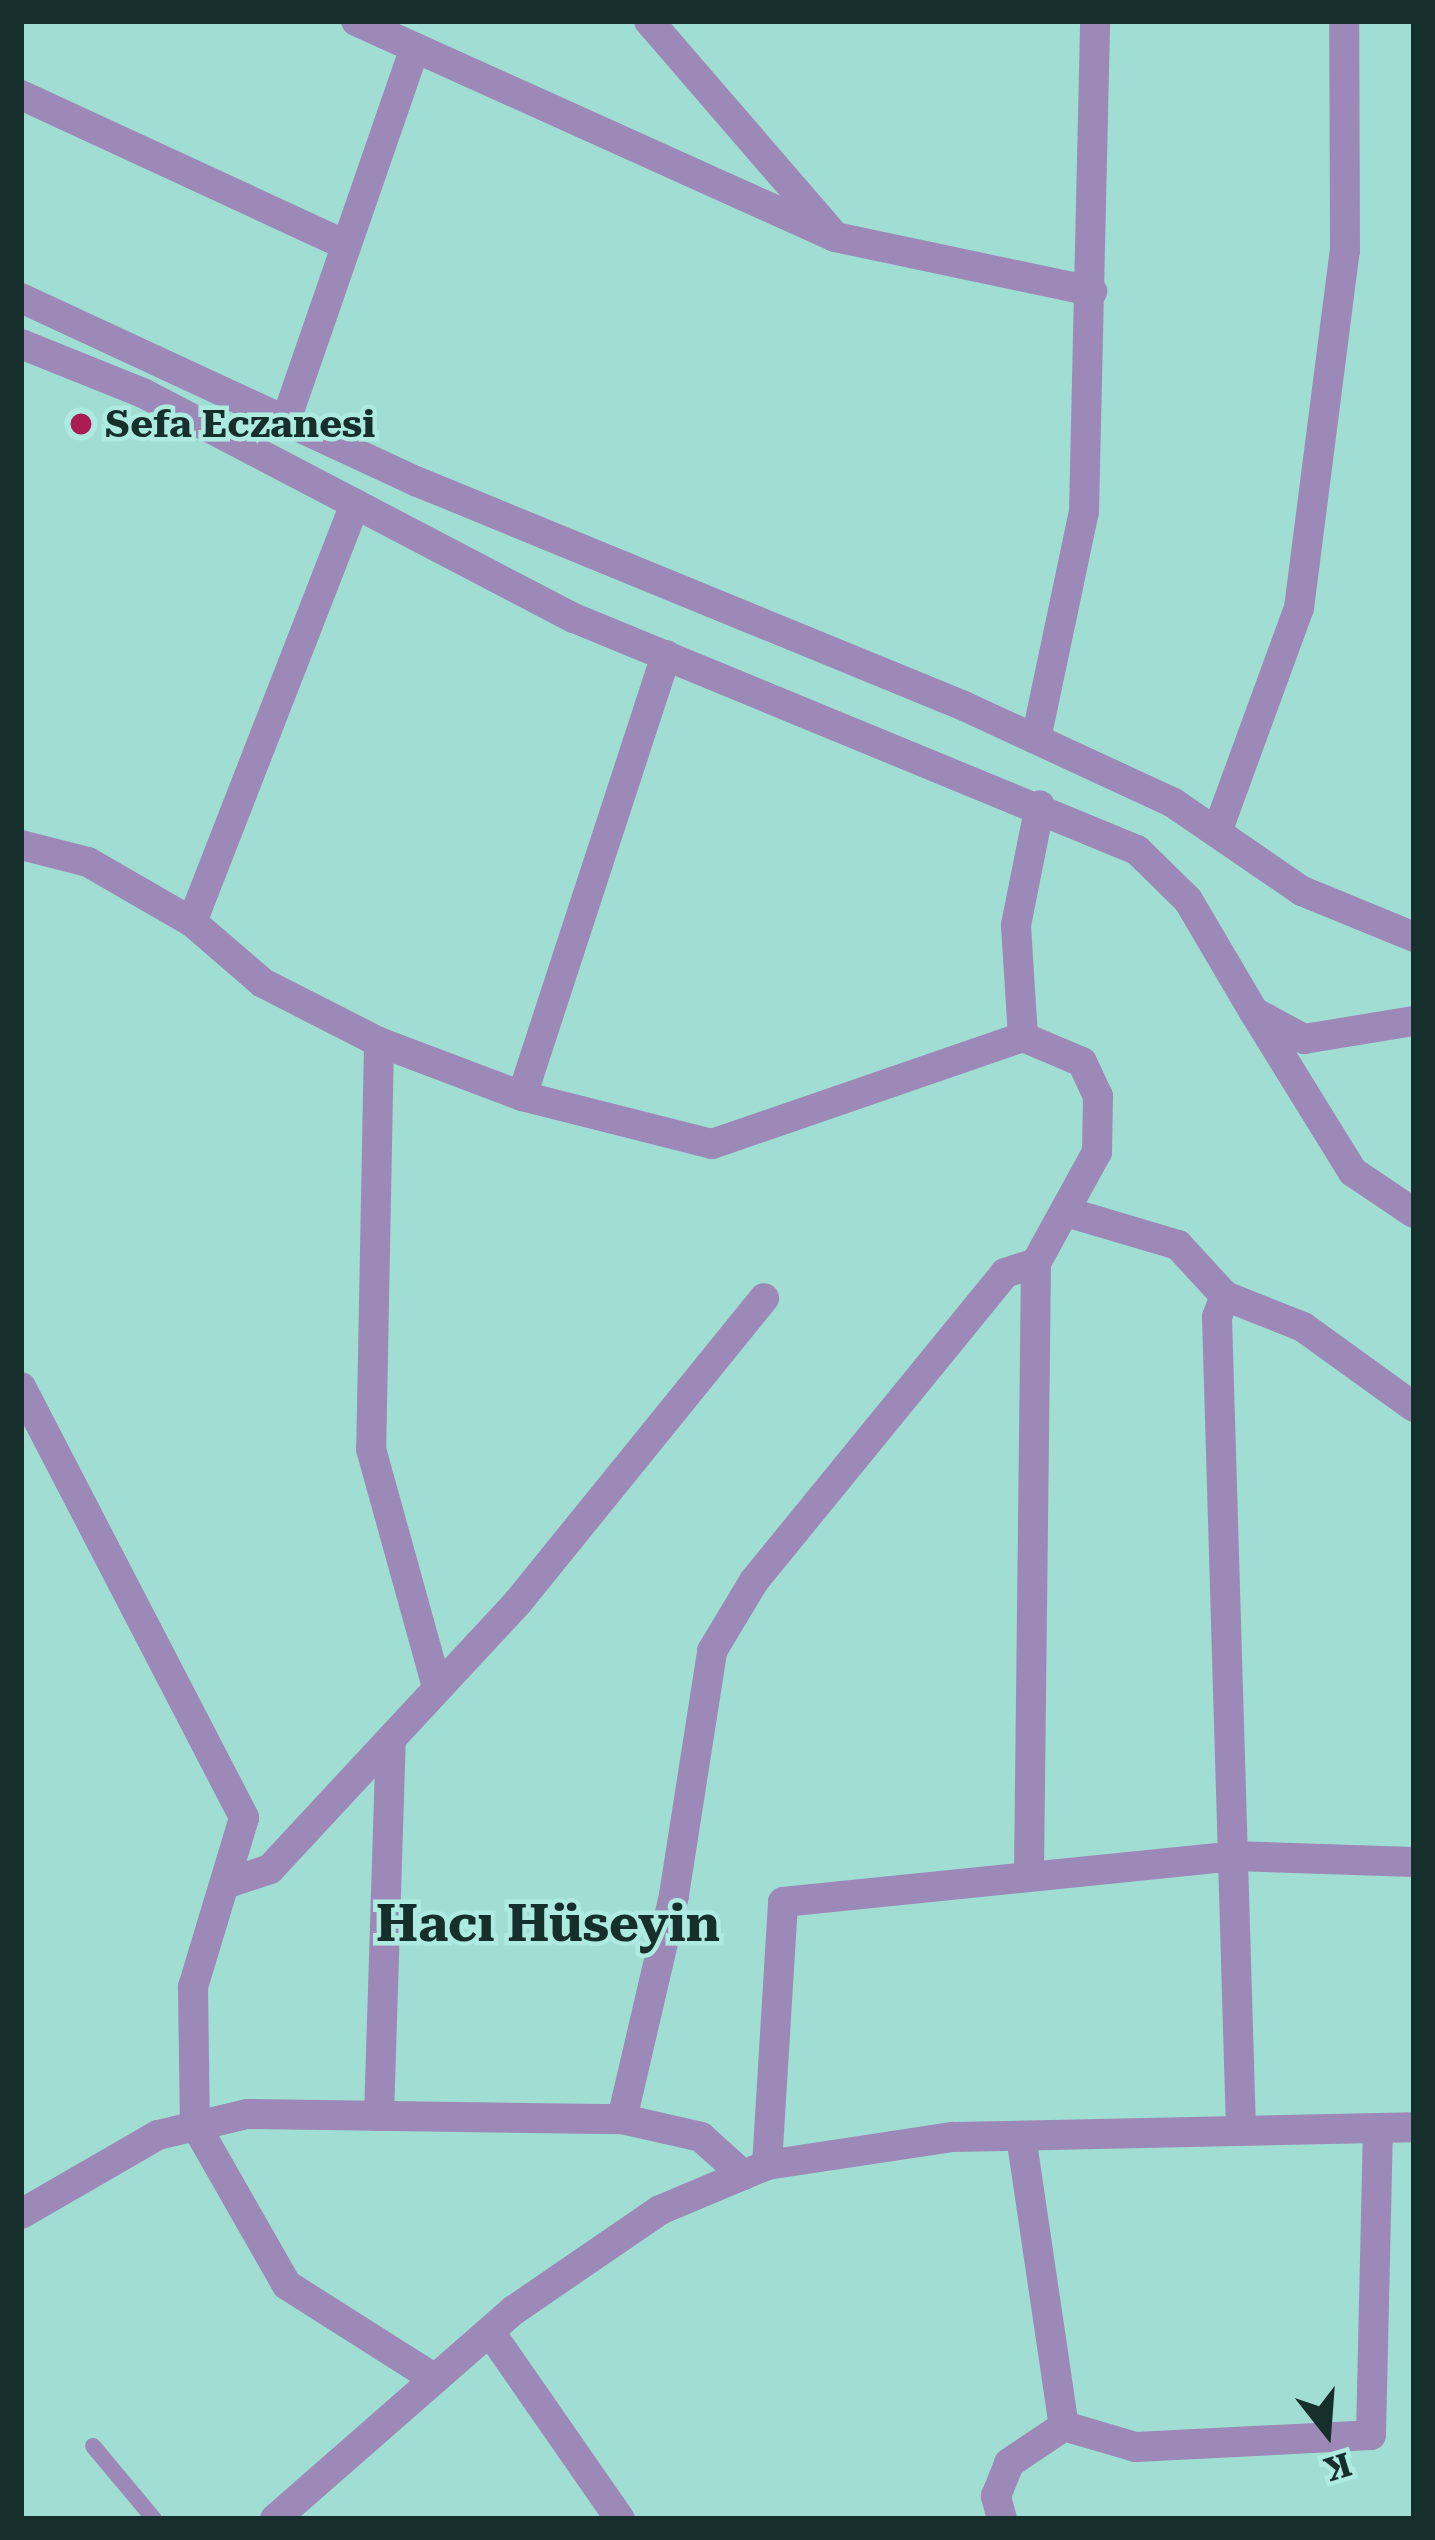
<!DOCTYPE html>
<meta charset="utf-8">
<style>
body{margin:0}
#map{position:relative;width:1435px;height:2540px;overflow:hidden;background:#a0ded4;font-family:"Roboto Serif",serif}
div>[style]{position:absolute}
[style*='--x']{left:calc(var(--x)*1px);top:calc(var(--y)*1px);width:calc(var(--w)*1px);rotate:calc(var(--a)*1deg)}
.service>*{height:16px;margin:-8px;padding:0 8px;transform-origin:8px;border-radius:8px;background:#9d89b8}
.minor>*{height:30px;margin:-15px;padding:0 15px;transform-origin:15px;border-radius:15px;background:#9d89b8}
.tertiary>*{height:30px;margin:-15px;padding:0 15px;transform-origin:15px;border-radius:15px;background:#9d89b8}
.dots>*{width:33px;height:33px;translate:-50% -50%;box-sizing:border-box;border:6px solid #adebe1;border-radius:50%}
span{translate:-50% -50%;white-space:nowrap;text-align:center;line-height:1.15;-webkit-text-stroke:9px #adebe1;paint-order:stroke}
.poi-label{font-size:39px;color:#162f2c;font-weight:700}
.left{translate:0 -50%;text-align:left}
.district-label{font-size:51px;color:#162f2c;font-weight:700}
.frame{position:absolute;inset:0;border:24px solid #162f2c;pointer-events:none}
.north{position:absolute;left:1267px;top:2372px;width:120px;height:120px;-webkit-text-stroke:9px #adebe1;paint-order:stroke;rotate:163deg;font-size:33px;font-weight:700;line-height:48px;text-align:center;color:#162f2c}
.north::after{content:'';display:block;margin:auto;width:42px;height:54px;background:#162f2c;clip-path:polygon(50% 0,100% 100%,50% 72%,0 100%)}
</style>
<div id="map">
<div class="service">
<i style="--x:93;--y:2446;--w:95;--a:50.1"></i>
</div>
<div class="minor">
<i style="--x:356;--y:21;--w:525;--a:24.27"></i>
<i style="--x:835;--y:237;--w:263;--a:11.9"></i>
<i style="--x:649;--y:21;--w:279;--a:49.2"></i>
<i style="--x:21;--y:95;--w:355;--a:24.8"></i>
<i style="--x:286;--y:420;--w:394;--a:-70.9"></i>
<i style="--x:1036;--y:739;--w:232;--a:-78.1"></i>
<i style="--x:1084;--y:512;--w:491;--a:-88.7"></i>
<i style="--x:1217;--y:832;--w:239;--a:-69.9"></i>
<i style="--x:1299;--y:608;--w:360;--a:-82.7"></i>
<i style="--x:1345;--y:251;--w:230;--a:-90.2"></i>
<i style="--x:21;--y:845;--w:69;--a:14.2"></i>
<i style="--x:88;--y:862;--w:120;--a:30"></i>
<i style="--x:192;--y:922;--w:94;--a:40.7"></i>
<i style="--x:263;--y:983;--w:130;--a:27"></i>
<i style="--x:379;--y:1042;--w:153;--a:20.7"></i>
<i style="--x:522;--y:1096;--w:196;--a:14.2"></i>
<i style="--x:712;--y:1144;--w:329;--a:-19"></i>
<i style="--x:1023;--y:1037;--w:64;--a:23"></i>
<i style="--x:1082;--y:1062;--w:38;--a:65"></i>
<i style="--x:1098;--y:1096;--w:56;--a:91"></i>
<i style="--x:1097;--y:1152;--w:127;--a:118.8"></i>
<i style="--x:1036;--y:1263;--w:607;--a:90.66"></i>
<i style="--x:192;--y:922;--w:449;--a:-68.7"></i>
<i style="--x:1023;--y:1037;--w:112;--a:-93.6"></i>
<i style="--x:1016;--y:925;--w:122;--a:-78.7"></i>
<i style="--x:379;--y:1042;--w:407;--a:91.1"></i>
<i style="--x:371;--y:1449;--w:247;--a:74.5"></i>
<i style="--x:522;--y:1096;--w:464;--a:-71.9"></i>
<i style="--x:1070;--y:1213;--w:113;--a:16.5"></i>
<i style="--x:1178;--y:1245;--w:69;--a:47.3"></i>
<i style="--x:1225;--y:1296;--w:84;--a:21.7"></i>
<i style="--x:1303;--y:1327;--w:137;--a:35.8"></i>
<i style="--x:1225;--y:1296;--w:22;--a:111"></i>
<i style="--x:1217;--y:1317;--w:814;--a:88.31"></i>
<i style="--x:21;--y:1387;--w:485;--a:62.6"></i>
<i style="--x:244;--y:1818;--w:177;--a:106.8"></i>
<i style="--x:193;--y:1987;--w:137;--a:89.2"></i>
<i style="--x:195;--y:2124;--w:185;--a:60.3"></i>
<i style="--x:287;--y:2285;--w:175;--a:32.4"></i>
<i style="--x:225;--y:1884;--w:47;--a:-18.4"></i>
<i style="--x:270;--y:1869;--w:364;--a:-47.1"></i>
<i style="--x:518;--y:1602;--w:391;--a:-51"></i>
<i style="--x:379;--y:2116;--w:377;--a:-88.2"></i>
<i style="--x:622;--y:2119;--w:230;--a:-76.9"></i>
<i style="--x:674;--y:1895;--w:247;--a:-81.1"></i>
<i style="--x:712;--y:1651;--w:82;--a:-59"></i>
<i style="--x:754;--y:1581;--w:397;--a:-50.8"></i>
<i style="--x:1005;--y:1273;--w:33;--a:-18"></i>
<i style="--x:1021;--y:2136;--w:293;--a:81.6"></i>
<i style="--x:1064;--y:2426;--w:75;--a:16.3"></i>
<i style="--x:1136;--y:2447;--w:235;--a:-2.9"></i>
<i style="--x:1371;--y:2435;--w:307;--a:-88.7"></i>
<i style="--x:767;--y:2165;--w:263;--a:-86.5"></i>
<i style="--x:783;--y:1902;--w:454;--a:-5.8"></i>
<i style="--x:1235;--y:1856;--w:179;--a:1.9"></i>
<i style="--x:21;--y:2214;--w:158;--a:-30"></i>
<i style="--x:158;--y:2135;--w:91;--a:-13.3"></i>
<i style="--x:247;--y:2114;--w:375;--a:0.8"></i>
<i style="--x:622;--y:2119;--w:81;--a:12.8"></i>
<i style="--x:701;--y:2137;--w:57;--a:42.1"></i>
<i style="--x:490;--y:2332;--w:228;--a:55.2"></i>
<i style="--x:275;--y:2519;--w:317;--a:-41.2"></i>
<i style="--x:514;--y:2310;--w:177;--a:-34.4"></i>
<i style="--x:660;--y:2210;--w:116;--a:-22.8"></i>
<i style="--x:767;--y:2165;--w:188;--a:-8.6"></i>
<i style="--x:953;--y:2137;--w:461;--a:-1.2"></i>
<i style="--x:1002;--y:2519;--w:24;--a:-105"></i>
<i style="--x:996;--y:2496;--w:35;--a:-68"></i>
<i style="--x:1009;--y:2463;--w:66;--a:-33.9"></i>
</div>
<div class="tertiary">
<i style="--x:21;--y:298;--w:438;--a:24.9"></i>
<i style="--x:418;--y:482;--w:590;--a:22.31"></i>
<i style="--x:964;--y:706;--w:229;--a:24.8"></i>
<i style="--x:1172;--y:802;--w:158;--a:34.4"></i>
<i style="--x:1302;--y:891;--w:121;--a:22.3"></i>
<i style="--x:21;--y:344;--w:131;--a:21.9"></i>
<i style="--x:143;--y:393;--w:486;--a:27.6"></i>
<i style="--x:574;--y:618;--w:609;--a:22.4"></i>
<i style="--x:1137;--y:850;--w:71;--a:44.4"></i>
<i style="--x:1188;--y:900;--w:130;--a:59.5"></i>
<i style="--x:1254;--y:1012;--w:57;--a:28.4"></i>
<i style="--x:1304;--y:1039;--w:111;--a:-9.3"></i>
<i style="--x:1254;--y:1012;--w:188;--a:58.3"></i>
<i style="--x:1353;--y:1172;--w:73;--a:33.9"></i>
</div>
<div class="dots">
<i style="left:81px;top:424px;background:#ac1c54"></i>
</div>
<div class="poi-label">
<span class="left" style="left:105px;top:424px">Sefa Eczanesi</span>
</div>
<div class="district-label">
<span style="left:548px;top:1924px">Hacı Hüseyin</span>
</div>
<div class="frame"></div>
<div class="north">K</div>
</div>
